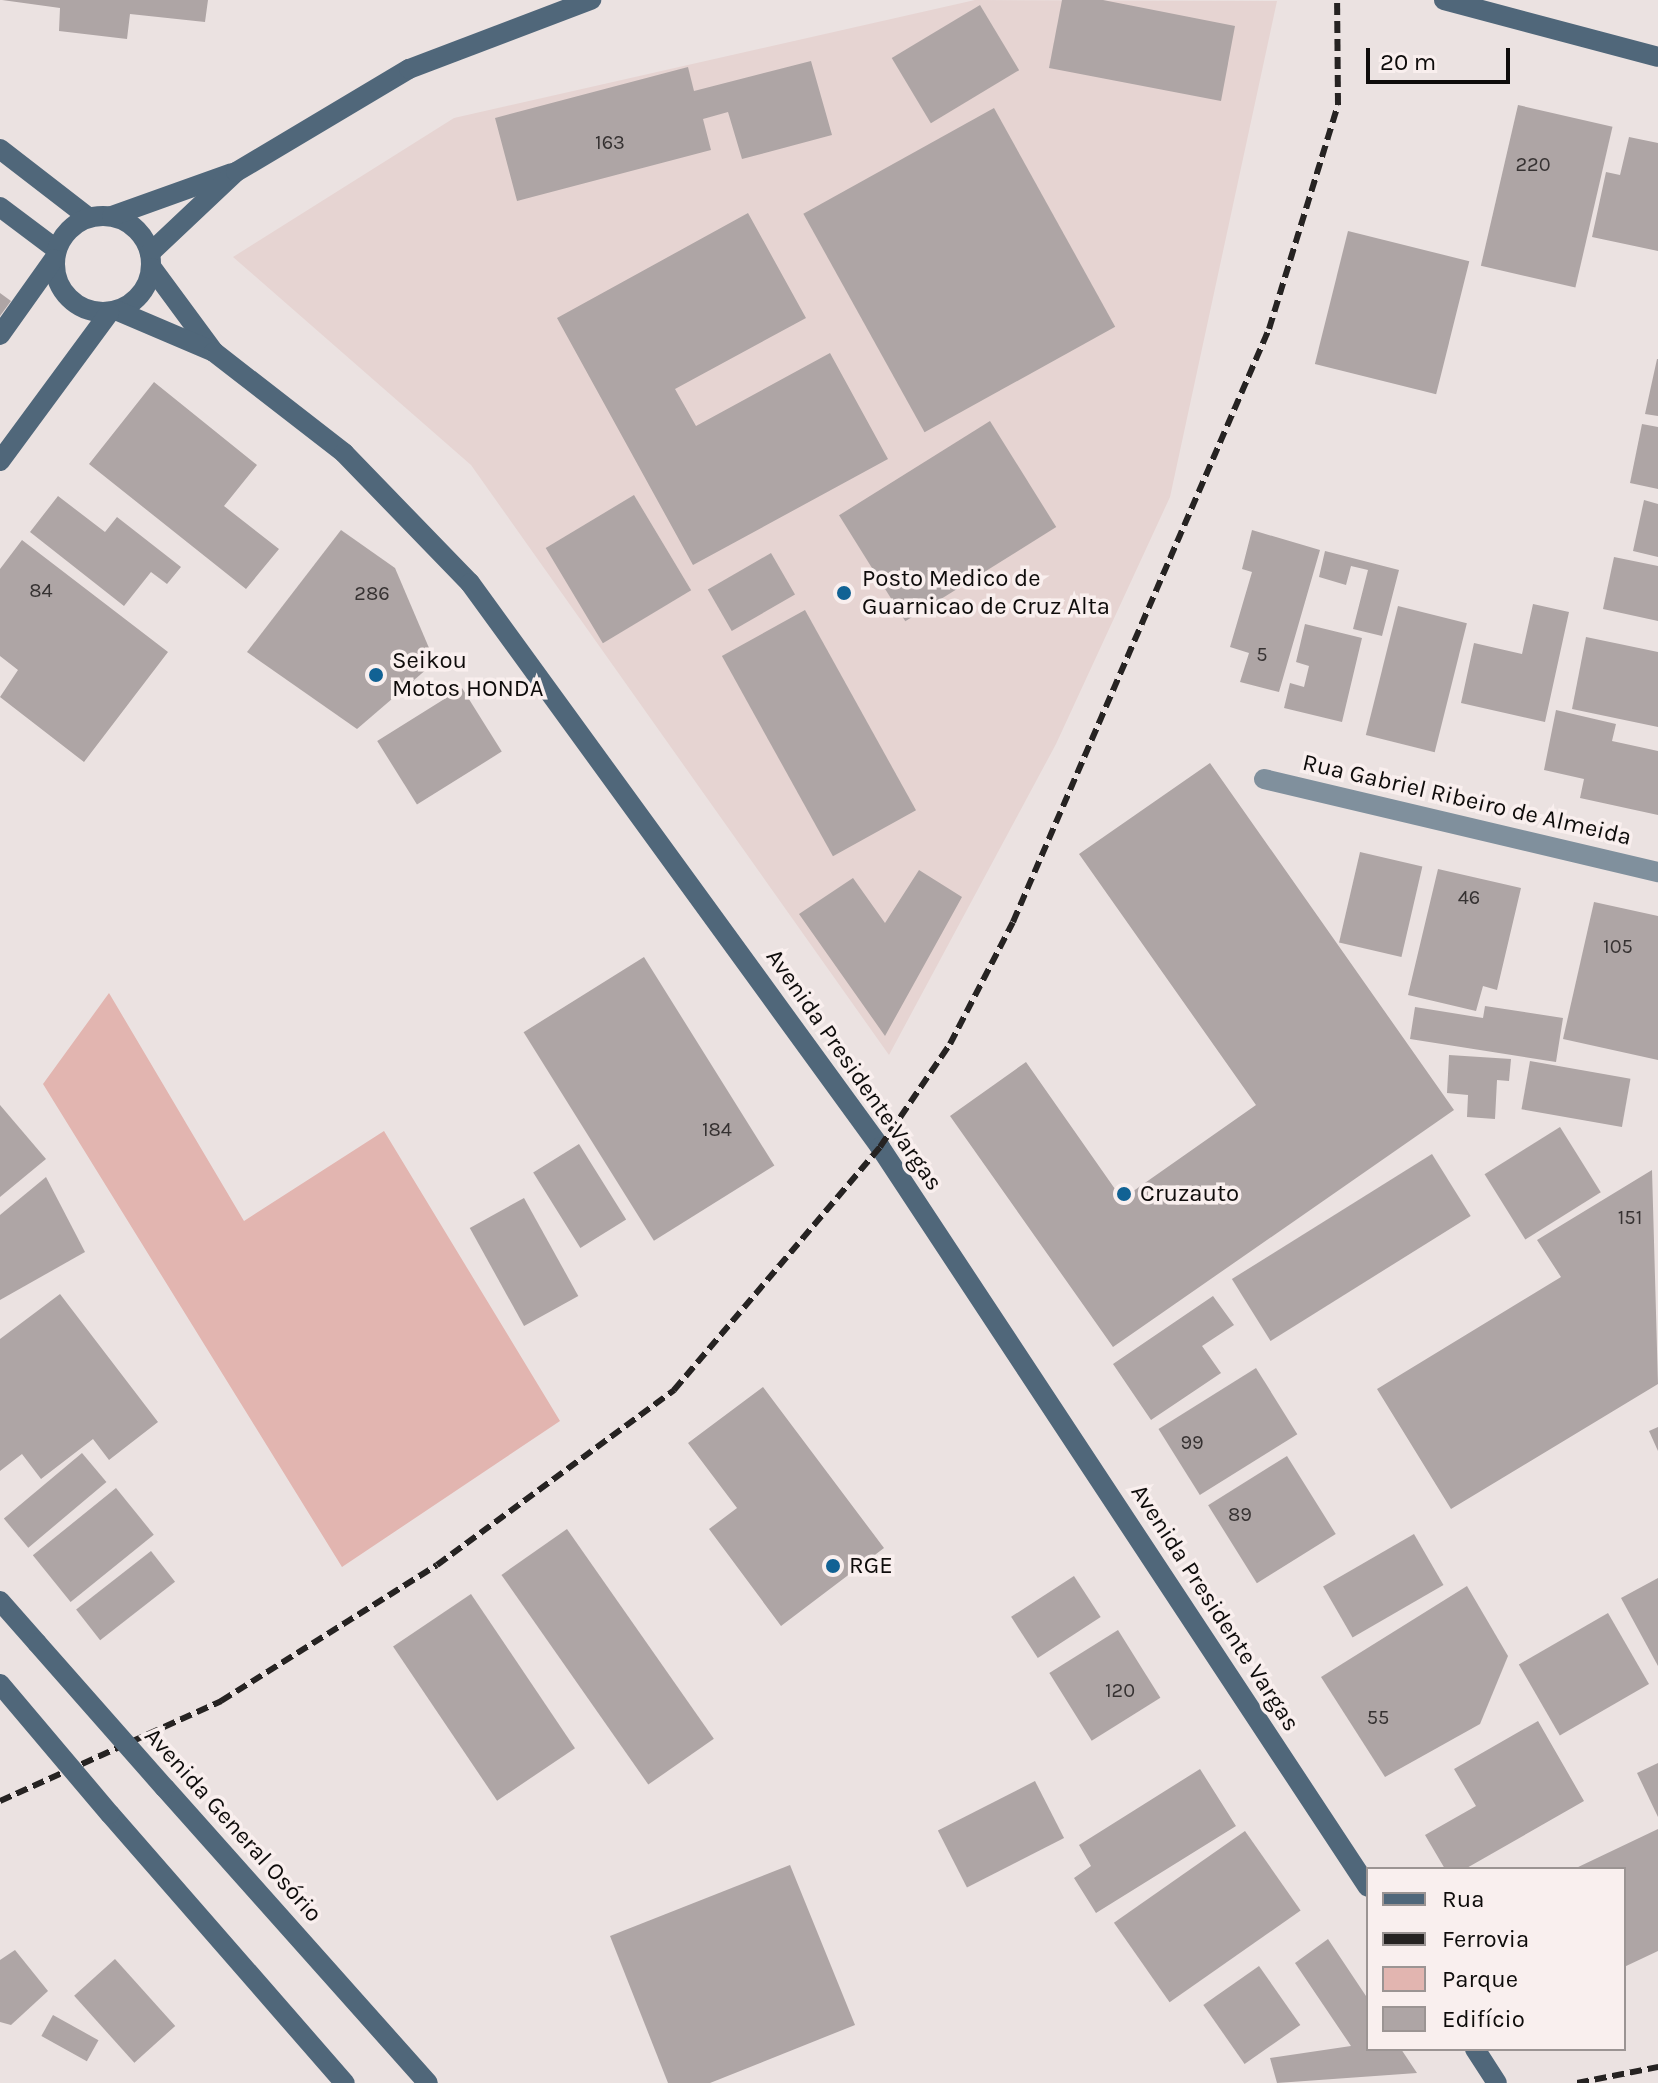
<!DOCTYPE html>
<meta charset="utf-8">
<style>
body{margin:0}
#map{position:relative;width:1658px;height:2083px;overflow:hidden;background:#ebe2e1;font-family:Karla,sans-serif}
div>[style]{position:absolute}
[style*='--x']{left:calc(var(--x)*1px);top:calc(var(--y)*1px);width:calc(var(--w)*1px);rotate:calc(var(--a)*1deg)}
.built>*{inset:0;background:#e6d4d2}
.green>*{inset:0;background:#e2b5b0}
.building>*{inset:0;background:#aea5a5;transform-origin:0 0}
.street>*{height:20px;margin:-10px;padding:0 10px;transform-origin:10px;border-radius:10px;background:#80909d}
.secondary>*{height:20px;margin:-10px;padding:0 10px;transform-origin:10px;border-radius:10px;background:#50677a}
.secondary>.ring{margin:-10px;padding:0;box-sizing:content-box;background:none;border:20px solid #50677a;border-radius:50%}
.rail>*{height:6px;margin-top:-3px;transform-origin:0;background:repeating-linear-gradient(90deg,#262322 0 12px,transparent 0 18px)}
.secondary-bridge>*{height:20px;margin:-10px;padding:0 10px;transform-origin:10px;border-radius:10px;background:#50677a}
.dots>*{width:22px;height:22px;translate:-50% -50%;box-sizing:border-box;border:4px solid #f9efee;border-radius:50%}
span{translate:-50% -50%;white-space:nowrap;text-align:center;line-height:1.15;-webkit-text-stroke:7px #f9efee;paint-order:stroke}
.number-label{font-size:20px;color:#363232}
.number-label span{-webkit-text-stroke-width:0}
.poi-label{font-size:24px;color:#0e0c0b}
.left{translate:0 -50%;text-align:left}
.street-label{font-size:24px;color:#0e0c0b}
.legend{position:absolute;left:1366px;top:1867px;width:260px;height:184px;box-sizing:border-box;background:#f9efee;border:2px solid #9b9493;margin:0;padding:10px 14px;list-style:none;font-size:24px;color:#0e0c0b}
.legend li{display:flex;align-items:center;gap:16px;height:40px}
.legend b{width:40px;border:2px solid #9b9493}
.scale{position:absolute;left:1366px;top:48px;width:144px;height:36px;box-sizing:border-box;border:4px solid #0e0c0b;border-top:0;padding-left:10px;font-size:24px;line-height:28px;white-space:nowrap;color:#0e0c0b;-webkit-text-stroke:6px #f9efee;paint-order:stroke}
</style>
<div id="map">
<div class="built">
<i style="clip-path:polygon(975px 0,1277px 1px,1170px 497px,1056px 744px,889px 1055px,471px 465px,233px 257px,454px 118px)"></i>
</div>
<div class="green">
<i style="clip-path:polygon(109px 993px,244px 1221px,384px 1131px,560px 1421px,342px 1567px,43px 1084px)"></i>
</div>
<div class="building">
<i style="clip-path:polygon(2px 0,208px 0,205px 22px,130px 14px,127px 39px,59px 31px,60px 8px)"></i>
<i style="clip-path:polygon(1062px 0,1103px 0,1235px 26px,1221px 101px,1049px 68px)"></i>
<i style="left:980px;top:5px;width:76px;height:103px;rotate:59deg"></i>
<i style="clip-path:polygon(811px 61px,832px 135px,742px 159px,728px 112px,703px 119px,711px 150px,517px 201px,495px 118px,688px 67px,694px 91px)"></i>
<i style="left:1518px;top:105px;width:97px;height:165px;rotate:13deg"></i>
<i style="left:994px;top:108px;width:250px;height:218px;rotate:61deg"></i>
<i style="clip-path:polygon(1629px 137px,1658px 143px,1658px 251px,1592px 237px,1606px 172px,1620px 175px)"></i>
<i style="clip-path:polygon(748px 213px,806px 318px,675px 389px,696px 426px,830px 353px,888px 459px,693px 565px,557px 318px)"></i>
<i style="left:1348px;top:231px;width:125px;height:137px;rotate:14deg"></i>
<i style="clip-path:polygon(0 293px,11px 301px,0 316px)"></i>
<i style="clip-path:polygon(1657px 359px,1658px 359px,1658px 416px,1645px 414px)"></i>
<i style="clip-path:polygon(154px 382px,257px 465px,224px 506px,279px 549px,246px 589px,89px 464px)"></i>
<i style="left:990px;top:421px;width:125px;height:178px;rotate:58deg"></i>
<i style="clip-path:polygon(1642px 424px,1658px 427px,1658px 489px,1630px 483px)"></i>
<i style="left:634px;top:495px;width:111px;height:103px;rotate:59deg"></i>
<i style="clip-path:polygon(58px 496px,105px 532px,117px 517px,181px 567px,167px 584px,151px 572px,124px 606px,30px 532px)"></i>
<i style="clip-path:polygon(1644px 500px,1658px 504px,1658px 557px,1633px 551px)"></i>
<i style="clip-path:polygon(341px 530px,395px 568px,435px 662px,357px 729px,247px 652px)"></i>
<i style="clip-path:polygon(1252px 530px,1320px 550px,1279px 692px,1240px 682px,1249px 653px,1230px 647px,1252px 572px,1242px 569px)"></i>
<i style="clip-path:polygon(22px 540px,168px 652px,84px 762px,0 697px,18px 670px,0 656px,0 569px)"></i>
<i style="clip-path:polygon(1325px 551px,1399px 570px,1382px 636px,1353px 629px,1368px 570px,1351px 566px,1346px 585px,1319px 577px)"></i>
<i style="left:771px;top:553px;width:48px;height:73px;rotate:60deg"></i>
<i style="clip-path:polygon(1614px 557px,1658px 566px,1658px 621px,1603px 609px)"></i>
<i style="clip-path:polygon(1533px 604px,1569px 612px,1545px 722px,1461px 703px,1474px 643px,1522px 654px)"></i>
<i style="left:1398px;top:606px;width:71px;height:133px;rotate:14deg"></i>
<i style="left:805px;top:610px;width:229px;height:95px;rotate:61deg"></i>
<i style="clip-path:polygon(1305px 624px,1362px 638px,1342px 722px,1284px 708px,1290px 683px,1304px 687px,1309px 666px,1296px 662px)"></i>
<i style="clip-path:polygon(1586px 637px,1658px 652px,1658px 727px,1572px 709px)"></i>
<i style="left:462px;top:688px;width:75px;height:100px;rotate:58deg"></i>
<i style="clip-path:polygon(1556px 710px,1616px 724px,1612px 741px,1658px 751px,1658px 815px,1580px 798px,1584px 779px,1544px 770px)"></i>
<i style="clip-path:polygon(1210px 763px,1454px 1110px,1113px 1347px,950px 1116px,1026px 1062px,1122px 1199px,1256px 1105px,1079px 854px)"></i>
<i style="left:1360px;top:852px;width:64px;height:93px;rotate:13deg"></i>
<i style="clip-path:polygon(1438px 869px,1521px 888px,1497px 990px,1483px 986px,1476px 1011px,1408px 995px)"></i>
<i style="clip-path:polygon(919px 870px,962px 897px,885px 1036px,799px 914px,853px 878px,885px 923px)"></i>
<i style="clip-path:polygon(1594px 902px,1658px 916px,1658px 1060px,1563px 1039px)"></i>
<i style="left:644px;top:957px;width:246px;height:142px;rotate:58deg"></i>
<i style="clip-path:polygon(1485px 1006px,1563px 1018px,1556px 1062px,1410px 1039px,1415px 1007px,1483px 1018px)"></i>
<i style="clip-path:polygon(1449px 1055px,1511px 1059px,1509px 1081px,1497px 1080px,1495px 1119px,1467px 1117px,1468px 1095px,1447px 1093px)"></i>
<i style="left:1530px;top:1061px;width:102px;height:49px;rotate:10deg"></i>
<i style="clip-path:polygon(0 1105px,46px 1159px,0 1197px)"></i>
<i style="left:1560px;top:1127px;width:77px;height:89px;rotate:58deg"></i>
<i style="left:579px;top:1144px;width:89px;height:54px;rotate:58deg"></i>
<i style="left:1432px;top:1154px;width:73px;height:236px;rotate:58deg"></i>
<i style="clip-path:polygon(1652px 1170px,1658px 1384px,1451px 1509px,1377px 1389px,1561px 1277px,1537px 1240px)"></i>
<i style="clip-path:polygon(46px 1177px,85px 1252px,0 1300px,0 1215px)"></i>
<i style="left:524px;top:1198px;width:112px;height:62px;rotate:61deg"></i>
<i style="clip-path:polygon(60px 1294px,158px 1422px,109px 1460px,93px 1439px,41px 1479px,22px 1454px,0 1471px,0 1339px)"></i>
<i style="clip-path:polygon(1213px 1296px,1234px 1325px,1202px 1346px,1221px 1373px,1151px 1420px,1113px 1364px)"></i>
<i style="left:1256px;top:1368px;width:78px;height:115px;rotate:58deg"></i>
<i style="clip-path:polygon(763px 1387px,884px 1548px,781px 1626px,709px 1529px,737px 1508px,688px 1443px)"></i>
<i style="clip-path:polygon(1658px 1427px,1658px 1451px,1649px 1431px)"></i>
<i style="left:82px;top:1453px;width:38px;height:102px;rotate:50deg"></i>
<i style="left:1287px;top:1456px;width:92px;height:93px;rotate:58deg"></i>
<i style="left:116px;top:1488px;width:60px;height:107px;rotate:51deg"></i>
<i style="left:567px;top:1529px;width:256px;height:80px;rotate:55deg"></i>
<i style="left:1414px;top:1534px;width:59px;height:105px;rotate:60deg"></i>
<i style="left:151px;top:1551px;width:39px;height:95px;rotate:52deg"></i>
<i style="left:1074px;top:1576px;width:49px;height:75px;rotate:57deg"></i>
<i style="clip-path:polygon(1658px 1578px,1658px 1666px,1621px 1598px)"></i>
<i style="clip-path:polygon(1467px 1586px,1508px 1656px,1480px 1724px,1385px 1777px,1321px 1677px)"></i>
<i style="left:471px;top:1594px;width:186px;height:94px;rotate:56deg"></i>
<i style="left:1608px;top:1613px;width:82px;height:103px;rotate:60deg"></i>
<i style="left:1118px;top:1630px;width:80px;height:81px;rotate:58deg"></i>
<i style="clip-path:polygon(1538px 1721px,1584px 1801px,1465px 1869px,1445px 1869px,1425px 1835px,1476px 1806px,1454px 1769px)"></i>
<i style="clip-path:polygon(1658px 1763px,1658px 1817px,1637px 1773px)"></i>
<i style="clip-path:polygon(1200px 1769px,1236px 1826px,1096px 1913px,1074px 1878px,1091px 1866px,1079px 1845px)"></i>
<i style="left:1035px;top:1781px;width:64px;height:109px;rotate:63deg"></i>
<i style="clip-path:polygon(1658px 1829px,1658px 1951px,1624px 1967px,1624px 1869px,1574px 1869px)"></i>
<i style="left:1245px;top:1831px;width:97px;height:160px;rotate:55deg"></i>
<i style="clip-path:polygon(790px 1865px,855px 2025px,710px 2083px,668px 2083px,610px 1936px)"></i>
<i style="clip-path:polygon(1328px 1939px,1368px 1999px,1368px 2049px,1401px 2049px,1417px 2073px,1277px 2083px,1270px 2058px,1351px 2046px,1295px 1963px)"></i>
<i style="clip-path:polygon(15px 1950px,48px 1991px,11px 2025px,0 2022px,0 1960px)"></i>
<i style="left:115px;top:1959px;width:90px;height:55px;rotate:48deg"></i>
<i style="left:1259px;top:1966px;width:72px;height:68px;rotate:55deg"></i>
<i style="left:53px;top:2015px;width:52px;height:24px;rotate:29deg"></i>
</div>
<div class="street">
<i style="--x:1264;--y:779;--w:405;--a:13.3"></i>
</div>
<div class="secondary">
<i style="--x:1444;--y:0;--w:221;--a:14.9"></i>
<i style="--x:0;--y:149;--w:111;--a:37.7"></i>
<i style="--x:0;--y:207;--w:70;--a:36.9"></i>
<i class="ring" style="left:55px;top:216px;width:76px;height:76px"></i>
<i style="--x:112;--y:216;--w:127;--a:-19.7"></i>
<i style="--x:150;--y:253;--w:118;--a:-43.3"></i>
<i style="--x:236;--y:172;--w:201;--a:-30.8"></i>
<i style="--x:409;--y:69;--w:195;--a:-20.8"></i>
<i style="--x:152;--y:268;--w:104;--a:53.6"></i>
<i style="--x:118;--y:311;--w:104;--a:23.1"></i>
<i style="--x:214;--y:352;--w:165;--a:37.8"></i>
<i style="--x:344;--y:453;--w:181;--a:45.9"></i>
<i style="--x:470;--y:583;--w:697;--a:53.98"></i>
<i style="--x:880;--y:1147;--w:886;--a:56.6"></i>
<i style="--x:0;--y:335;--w:93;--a:-54.6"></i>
<i style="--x:0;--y:461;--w:184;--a:-53.6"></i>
<i style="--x:0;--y:1601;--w:56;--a:48.6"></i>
<i style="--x:165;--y:1788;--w:395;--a:48.3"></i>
<i style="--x:110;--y:1814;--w:357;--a:48.9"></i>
<i style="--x:1475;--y:2049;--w:40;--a:57.1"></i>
</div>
<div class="rail">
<i style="--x:0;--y:1801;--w:243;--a:-24.3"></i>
<i style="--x:221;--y:1701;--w:255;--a:-32.2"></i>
<i style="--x:437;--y:1565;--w:295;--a:-36.4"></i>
<i style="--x:674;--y:1390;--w:319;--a:-49.7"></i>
<i style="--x:880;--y:1147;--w:125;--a:-55.8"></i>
<i style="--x:950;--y:1044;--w:137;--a:-62.7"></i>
<i style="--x:1013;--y:922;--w:646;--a:-66.65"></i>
<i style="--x:1269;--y:329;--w:234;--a:-72.9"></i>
<i style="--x:1338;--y:105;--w:105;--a:-90.5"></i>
<i style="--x:1577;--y:2083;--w:83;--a:-11.2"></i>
</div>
<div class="secondary-bridge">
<i style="--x:37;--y:1643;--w:193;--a:48.6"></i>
<i style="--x:0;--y:1684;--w:170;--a:49.8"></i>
</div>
<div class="dots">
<i style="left:844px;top:593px;background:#116294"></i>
<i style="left:376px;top:675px;background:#116294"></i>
<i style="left:1124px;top:1194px;background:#116294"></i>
<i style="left:833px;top:1566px;background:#116294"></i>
</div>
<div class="number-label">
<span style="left:610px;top:142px">163</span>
<span style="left:1533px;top:164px">220</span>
<span style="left:41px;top:590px">84</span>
<span style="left:372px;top:593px">286</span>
<span style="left:1262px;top:654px">5</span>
<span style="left:1469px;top:897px">46</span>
<span style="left:1618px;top:946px">105</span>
<span style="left:717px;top:1129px">184</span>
<span style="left:1630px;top:1217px">151</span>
<span style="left:1192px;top:1442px">99</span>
<span style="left:1240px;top:1514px">89</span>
<span style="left:1120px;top:1690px">120</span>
<span style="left:1378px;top:1717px">55</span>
</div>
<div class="poi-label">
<span class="left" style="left:862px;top:593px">Posto Medico de<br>Guarnicao de Cruz Alta</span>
<span class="left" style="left:392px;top:675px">Seikou<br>Motos HONDA</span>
<span class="left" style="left:1140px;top:1194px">Cruzauto</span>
<span class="left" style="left:849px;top:1566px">RGE</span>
</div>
<div class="street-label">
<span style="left:1467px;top:800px;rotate:13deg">Rua Gabriel Ribeiro de Almeida</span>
<span style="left:854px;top:1070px;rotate:55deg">Avenida Presidente Vargas</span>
<span style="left:1215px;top:1608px;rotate:57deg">Avenida Presidente Vargas</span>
<span style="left:233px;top:1825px;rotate:48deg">Avenida General Osório</span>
</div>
<ul class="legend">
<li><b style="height:10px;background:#50677a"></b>Rua</li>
<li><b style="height:10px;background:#262322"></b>Ferrovia</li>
<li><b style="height:22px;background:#e2b5b0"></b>Parque</li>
<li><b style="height:22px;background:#aea5a5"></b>Edifício</li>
</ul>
<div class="scale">20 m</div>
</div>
